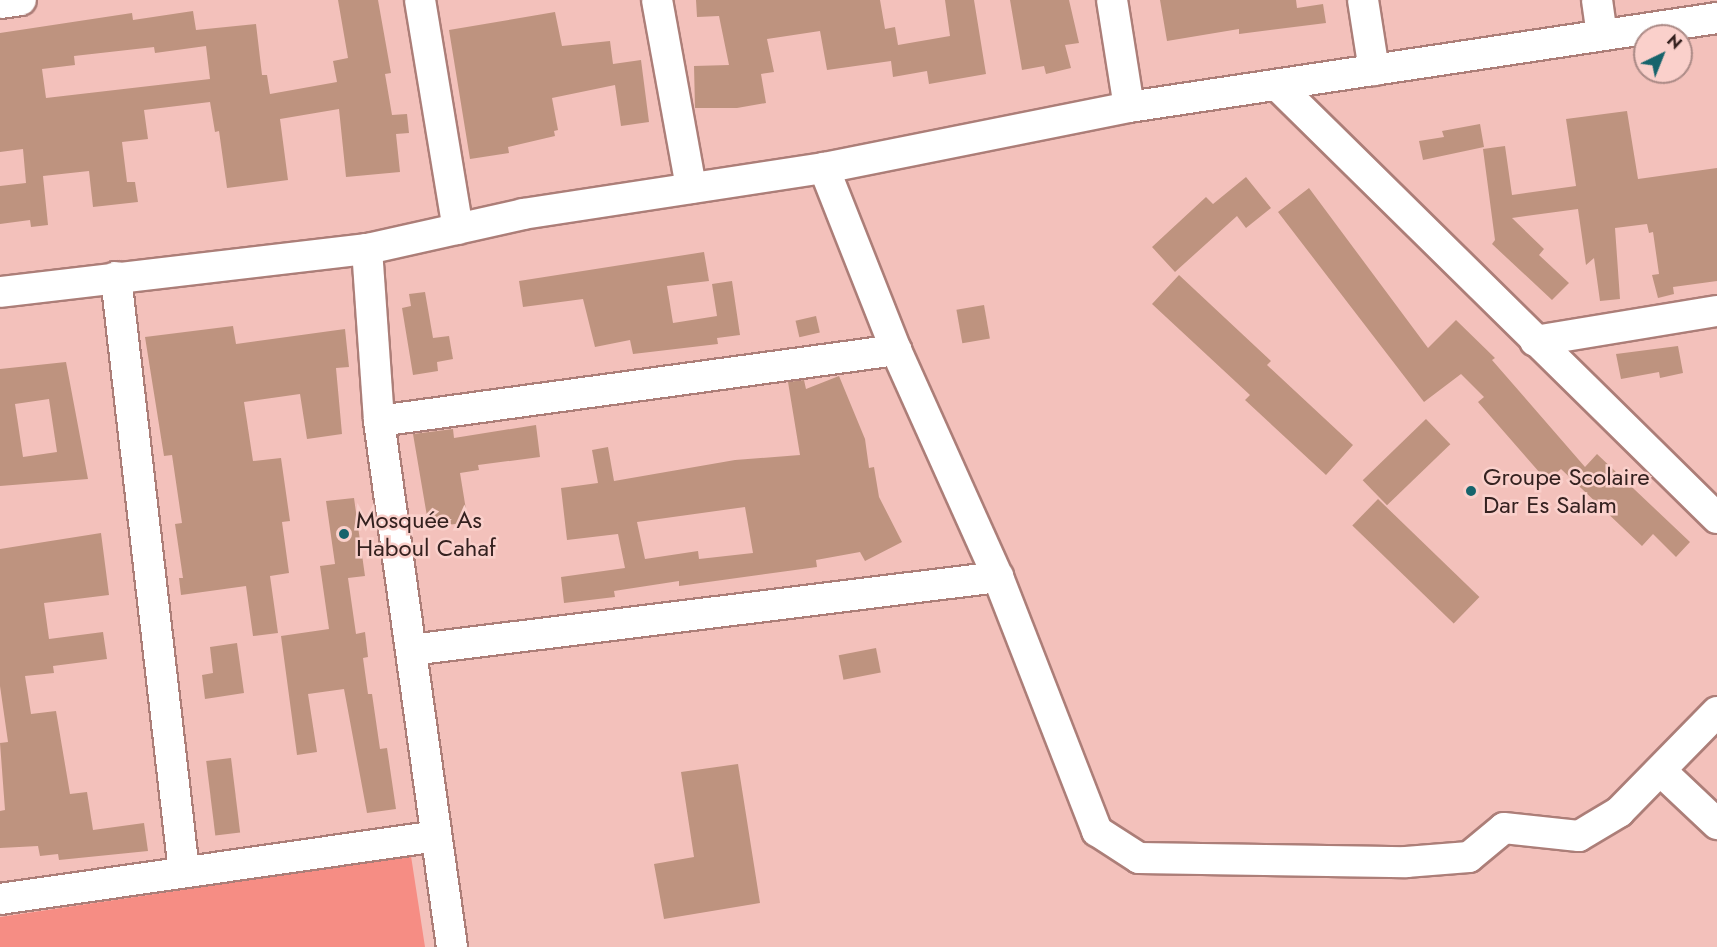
<!DOCTYPE html>
<meta charset="utf-8">
<style>
body{margin:0}
#map{position:relative;width:1717px;height:947px;overflow:hidden;background:#f3c1bb;font-family:Jost,sans-serif}
div>[style]{position:absolute}
[style*='--x']{left:calc(var(--x)*1px);top:calc(var(--y)*1px);width:calc(var(--w)*1px);rotate:calc(var(--a)*1deg)}
.green>*{inset:0;background:#f68d84}
.building>*{inset:0;background:#be937f;transform-origin:0 0}
.roads{filter:drop-shadow(2px 0 #ac7e78) drop-shadow(-2px 0 #ac7e78) drop-shadow(0 2px #ac7e78) drop-shadow(0 -2px #ac7e78)}
.minor>*{height:30px;margin:-15px;padding:0 15px;transform-origin:15px;border-radius:15px;background:#fff}
.dots>*{width:16px;height:16px;translate:-50% -50%;box-sizing:border-box;border:3px solid #fad0cb;border-radius:50%}
span{translate:-50% -50%;white-space:nowrap;text-align:center;line-height:1.15;-webkit-text-stroke:5px #fad0cb;paint-order:stroke}
.poi-label{font-size:24px;color:#34211f}
.left{translate:0 -50%;text-align:left}
.north{position:absolute;left:1633px;top:24px;width:60px;height:60px;box-sizing:border-box;background:#fad0cb;border:2px solid #ab8a86;border-radius:50%;rotate:43deg;font-size:16px;font-weight:700;line-height:24px;text-align:center;color:#34211f}
.north::after{content:'';display:block;margin:auto;width:21px;height:27px;background:#16646c;clip-path:polygon(50% 0,100% 100%,50% 72%,0 100%)}
</style>
<div id="map">
<div class="green">
<i style="clip-path:polygon(411px 856px,425px 947px,0 947px,0 917px)"></i>
</div>
<div class="building">
<i style="clip-path:polygon(evenodd,338px 0,378px 0,391px 73px,385px 74px,392px 115px,407px 114px,409px 133px,396px 134px,400px 172px,346px 177px,339px 109px,280px 119px,288px 180px,227px 188px,219px 131px,215px 132px,210px 102px,144px 110px,148px 139px,122px 142px,127px 182px,135px 182px,138px 202px,93px 207px,89px 171px,43px 176px,48px 225px,31px 227px,30px 220px,0 224px,0 186px,26px 183px,23px 149px,0 152px,0 33px,132px 13px,133px 20px,193px 11px,196px 30px,256px 24px,262px 75px,267px 75px,270px 94px,337px 82px,333px 61px,348px 58px,338px 0,206px 46px,210px 79px,46px 98px,42px 69px,75px 65px,74px 56px,154px 47px,155px 53px,206px 46px)"></i>
<i style="clip-path:polygon(696px 0,880px 0,885px 29px,895px 27px,898px 45px,950px 36px,945px 0,974px 0,986px 74px,929px 84px,927px 71px,893px 77px,891px 61px,827px 70px,820px 31px,767px 39px,774px 72px,761px 74px,766px 103px,737px 108px,695px 108px,694px 66px,729px 65px,719px 16px,697px 17px)"></i>
<i style="clip-path:polygon(1010px 0,1069px 0,1079px 43px,1065px 45px,1071px 68px,1046px 74px,1044px 66px,1022px 70px)"></i>
<i style="clip-path:polygon(1160px 0,1296px 0,1297px 8px,1323px 4px,1326px 23px,1239px 34px,1239px 29px,1167px 41px)"></i>
<i style="clip-path:polygon(555px 12px,562px 46px,610px 41px,613px 64px,641px 60px,649px 122px,621px 126px,615px 85px,552px 98px,558px 130px,554px 131px,555px 136px,508px 147px,509px 153px,470px 159px,449px 30px)"></i>
<i style="clip-path:polygon(1627px 111px,1638px 179px,1717px 168px,1717px 281px,1673px 287px,1674px 294px,1658px 298px,1652px 275px,1659px 274px,1653px 232px,1649px 233px,1647px 224px,1615px 228px,1620px 299px,1600px 301px,1594px 258px,1586px 265px,1578px 209px,1512px 218px,1544px 249px,1539px 255px,1569px 283px,1552px 300px,1492px 244px,1495px 240px,1483px 149px,1505px 146px,1512px 195px,1576px 186px,1566px 119px)"></i>
<i style="clip-path:polygon(1480px 124px,1484px 147px,1423px 160px,1419px 141px,1444px 137px,1442px 131px)"></i>
<i style="clip-path:polygon(1246px 177px,1271px 208px,1246px 228px,1237px 216px,1175px 272px,1152px 247px,1206px 197px,1213px 204px)"></i>
<i style="clip-path:polygon(1309px 188px,1428px 348px,1456px 320px,1495px 358px,1492px 360px,1585px 467px,1597px 454px,1690px 542px,1676px 557px,1653px 534px,1642px 546px,1561px 469px,1547px 481px,1478px 402px,1484px 397px,1461px 374px,1424px 402px,1278px 212px)"></i>
<i style="clip-path:polygon(704px 252px,709px 281px,667px 286px,673px 323px,717px 316px,712px 284px,732px 281px,740px 335px,717px 338px,718px 344px,633px 354px,630px 340px,595px 347px,583px 299px,523px 307px,519px 281px)"></i>
<i style="clip-path:polygon(1179px 275px,1271px 361px,1267px 365px,1353px 445px,1326px 475px,1245px 400px,1250px 395px,1152px 304px)"></i>
<i style="clip-path:polygon(425px 292px,433px 338px,449px 336px,453px 359px,437px 362px,438px 371px,413px 375px,402px 308px,411px 306px,409px 294px)"></i>
<i style="left:984px;top:305px;width:34px;height:28px;rotate:80deg"></i>
<i style="left:816px;top:316px;width:17px;height:21px;rotate:77deg"></i>
<i style="clip-path:polygon(233px 326px,236px 344px,345px 329px,349px 367px,336px 368px,342px 434px,307px 439px,300px 394px,244px 402px,253px 461px,281px 458px,290px 521px,282px 522px,289px 573px,270px 576px,278px 633px,253px 636px,246px 586px,181px 595px,179px 578px,183px 578px,175px 524px,182px 523px,172px 455px,164px 456px,145px 337px)"></i>
<i style="clip-path:polygon(1678px 346px,1683px 373px,1660px 378px,1659px 372px,1621px 379px,1616px 354px)"></i>
<i style="clip-path:polygon(evenodd,66px 362px,88px 479px,0 486px,0 369px,66px 362px,49px 399px,57px 452px,23px 457px,15px 404px,49px 399px)"></i>
<i style="clip-path:polygon(evenodd,839px 376px,865px 439px,869px 468px,874px 467px,879px 497px,902px 542px,865px 561px,860px 552px,816px 560px,817px 567px,679px 586px,679px 581px,614px 591px,615px 597px,564px 603px,561px 577px,625px 568px,618px 534px,567px 540px,561px 488px,598px 483px,592px 450px,608px 447px,614px 481px,735px 460px,800px 455px,788px 382px,804px 380px,806px 389px,839px 376px,745px 507px,753px 553px,699px 559px,698px 551px,645px 559px,637px 522px,745px 507px)"></i>
<i style="left:1426px;top:419px;width:35px;height:88px;rotate:46deg"></i>
<i style="clip-path:polygon(536px 425px,540px 457px,478px 465px,479px 470px,460px 473px,468px 522px,429px 528px,413px 434px,453px 429px,454px 438px)"></i>
<i style="clip-path:polygon(354px 498px,365px 576px,348px 578px,356px 634px,365px 632px,368px 657px,363px 658px,368px 694px,372px 694px,380px 749px,387px 748px,396px 809px,367px 813px,344px 689px,308px 694px,317px 752px,297px 755px,281px 636px,329px 629px,320px 566px,335px 564px,326px 501px)"></i>
<i style="left:1378px;top:499px;width:141px;height:37px;rotate:44deg"></i>
<i style="clip-path:polygon(101px 533px,109px 595px,44px 603px,49px 639px,103px 632px,107px 659px,53px 666px,54px 673px,25px 676px,31px 714px,56px 711px,70px 794px,87px 792px,93px 830px,144px 823px,148px 851px,59px 860px,58px 854px,40px 856px,38px 846px,0 848px,0 811px,5px 810px,0 743px,8px 742px,0 686px,0 549px)"></i>
<i style="clip-path:polygon(237px 643px,244px 693px,205px 699px,202px 675px,213px 673px,210px 647px)"></i>
<i style="left:876px;top:648px;width:25px;height:38px;rotate:79deg"></i>
<i style="left:231px;top:758px;width:75px;height:25px;rotate:83deg"></i>
<i style="clip-path:polygon(738px 764px,760px 903px,664px 919px,654px 864px,694px 857px,681px 772px)"></i>
</div>
<div class="roads">
<div class="minor">
<i style="--x:420;--y:0;--w:232;--a:80.6"></i>
<i style="--x:657;--y:0;--w:191;--a:79.7"></i>
<i style="--x:1112;--y:0;--w:108;--a:81"></i>
<i style="--x:1363;--y:0;--w:71;--a:81.1"></i>
<i style="--x:1597;--y:0;--w:35;--a:82"></i>
<i style="--x:0;--y:3;--w:21;--a:-8"></i>
<i style="--x:1278;--y:86;--w:616;--a:44.54"></i>
<i style="--x:824;--y:168;--w:196;--a:68.4"></i>
<i style="--x:896;--y:350;--w:249;--a:65.8"></i>
<i style="--x:998;--y:577;--w:273;--a:68.7"></i>
<i style="--x:1097;--y:831;--w:50;--a:32.7"></i>
<i style="--x:1139;--y:858;--w:267;--a:0.9"></i>
<i style="--x:1406;--y:862;--w:63;--a:-4.5"></i>
<i style="--x:1469;--y:857;--w:45;--a:-39.6"></i>
<i style="--x:1504;--y:828;--w:75;--a:6.1"></i>
<i style="--x:1579;--y:836;--w:47;--a:-31"></i>
<i style="--x:1619;--y:812;--w:140;--a:-45.6"></i>
<i style="--x:367;--y:249;--w:172;--a:86"></i>
<i style="--x:379;--y:421;--w:531;--a:82.1"></i>
<i style="--x:116;--y:277;--w:599;--a:83.48"></i>
<i style="--x:0;--y:292;--w:370;--a:-6.7"></i>
<i style="--x:367;--y:249;--w:160;--a:-12.6"></i>
<i style="--x:523;--y:214;--w:304;--a:-8.7"></i>
<i style="--x:824;--y:168;--w:311;--a:-11.3"></i>
<i style="--x:1129;--y:107;--w:595;--a:-8.61"></i>
<i style="--x:1535;--y:341;--w:184;--a:-9.4"></i>
<i style="--x:379;--y:421;--w:522;--a:-7.82"></i>
<i style="--x:411;--y:650;--w:592;--a:-7.09"></i>
<i style="--x:1662;--y:772;--w:76;--a:43.4"></i>
<i style="--x:0;--y:899;--w:440;--a:-8.2"></i>
</div>
</div>
<div class="dots">
<i style="left:1471px;top:491px;background:#16646c"></i>
<i style="left:344px;top:534px;background:#16646c"></i>
</div>
<div class="poi-label">
<span class="left" style="left:1483px;top:491px">Groupe Scolaire<br>Dar Es Salam</span>
<span class="left" style="left:356px;top:534px">Mosquée As<br>Haboul Cahaf</span>
</div>
<div class="north">N</div>
</div>
